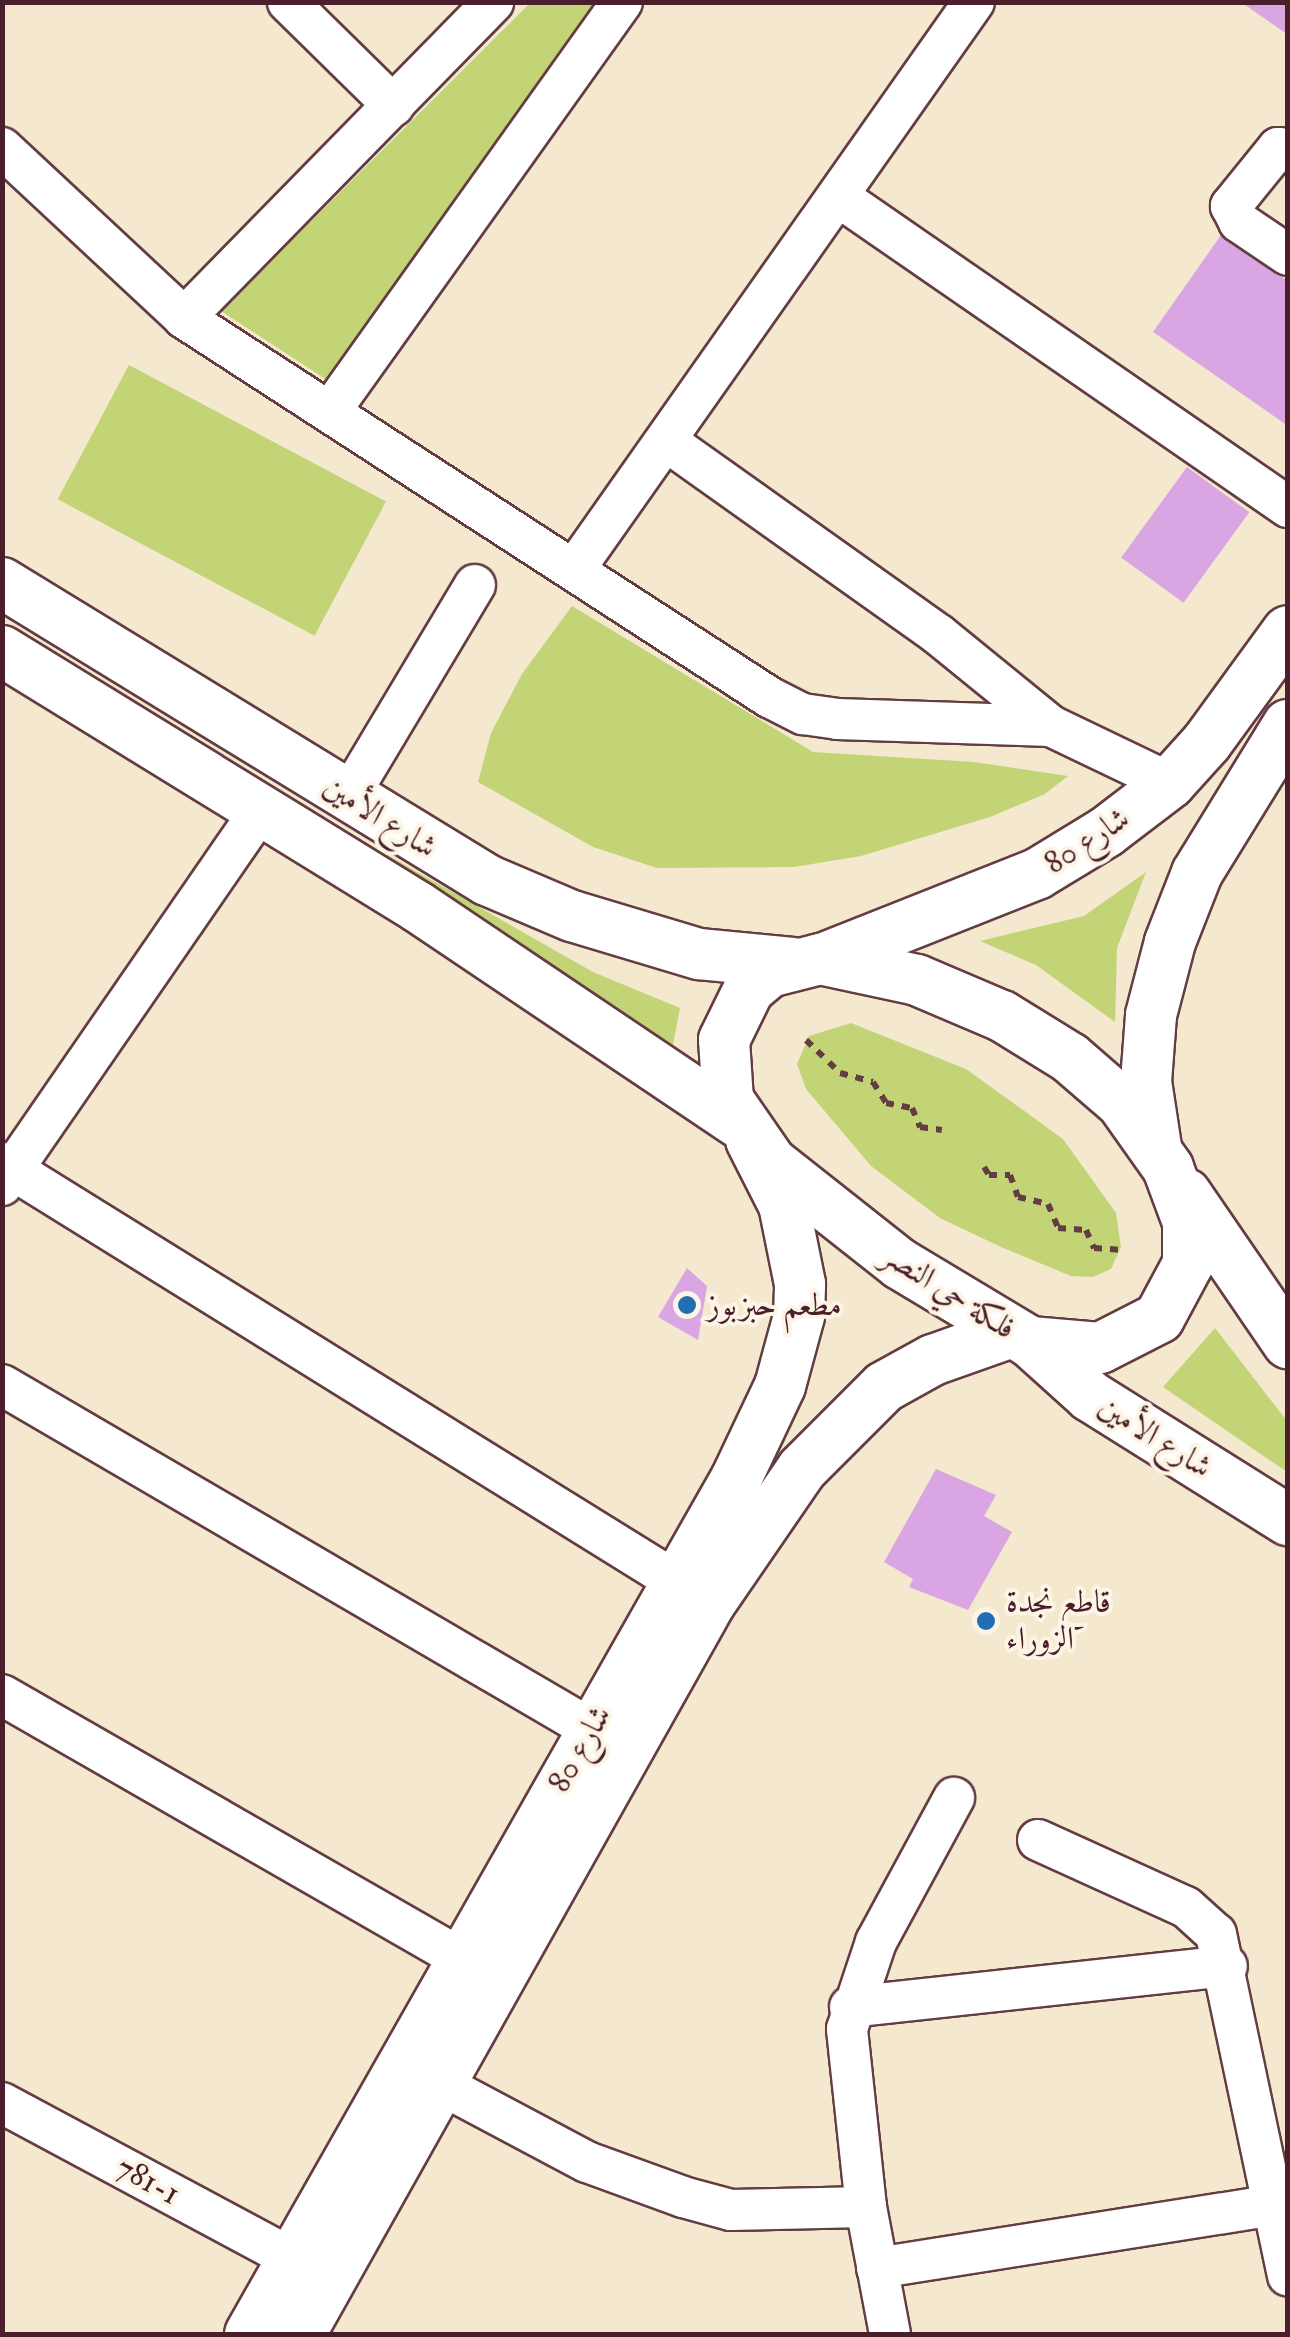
<!DOCTYPE html>
<meta charset="utf-8">
<style>
body{margin:0}
#map{position:relative;width:1290px;height:2337px;overflow:hidden;background:#f4e8ce;font-family:"IM FELL Double Pica",Amiri,serif}
div>[style]{position:absolute}
[style*='--x']{left:calc(var(--x)*1px);top:calc(var(--y)*1px);width:calc(var(--w)*1px);rotate:calc(var(--a)*1deg)}
.green>*{inset:0;background:#c3d477;transform-origin:0 0}
.building>*{inset:0;background:#d9a6e3;transform-origin:0 0}
.path>*{height:6px;margin-top:-3px;transform-origin:0;background:repeating-linear-gradient(90deg,#643d43 0 8px,transparent 0 16px)}
.roads{filter:drop-shadow(2px 0 #643d43) drop-shadow(-2px 0 #643d43) drop-shadow(0 2px #643d43) drop-shadow(0 -2px #643d43)}
.minor>*{height:40px;margin:-20px;padding:0 20px;transform-origin:20px;border-radius:20px;background:#fff}
.major>*{height:50px;margin:-25px;padding:0 25px;transform-origin:25px;border-radius:25px;background:#fff}
.dots>*{width:28px;height:28px;translate:-50% -50%;box-sizing:border-box;border:5px solid #fcf5e5;border-radius:50%}
span{translate:-50% -50%;white-space:nowrap;text-align:center;line-height:1.15;-webkit-text-stroke:8px #fcf5e5;paint-order:stroke}
.street-label{font-size:32px;color:#4a1f2b}
.poi-label{font-size:32px;color:#4a1f2b}
.left{translate:0 -50%;text-align:left}
.frame{position:absolute;inset:0;border:5px solid #4a1f2b;pointer-events:none}
</style>
<div id="map">
<div class="green">
<i style="clip-path:polygon(530px 3px,597px 3px,333px 384px,221px 311px)"></i>
<i style="left:129px;top:365px;width:291px;height:152px;rotate:28deg"></i>
<i style="clip-path:polygon(572px 606px,813px 752px,974px 762px,1068px 776px,1045px 794px,990px 817px,861px 856px,794px 867px,657px 868px,593px 847px,478px 782px,491px 733px,522px 674px)"></i>
<i style="clip-path:polygon(382px 852px,593px 972px,680px 1008px,672px 1050px,379px 860px)"></i>
<i style="clip-path:polygon(1146px 872px,1117px 948px,1115px 1022px,1036px 965px,980px 941px,1084px 916px)"></i>
<i style="clip-path:polygon(851px 1023px,966px 1069px,1063px 1139px,1116px 1213px,1121px 1247px,1111px 1269px,1093px 1277px,1071px 1276px,1001px 1247px,940px 1218px,871px 1166px,806px 1089px,797px 1064px,809px 1036px)"></i>
<i style="clip-path:polygon(1215px 1328px,1287px 1421px,1287px 1472px,1163px 1387px)"></i>
</div>
<div class="building">
<i style="clip-path:polygon(1241px 2px,1288px 2px,1288px 35px)"></i>
<i style="clip-path:polygon(1221px 235px,1288px 281px,1288px 426px,1153px 332px)"></i>
<i style="left:1187px;top:467px;width:77px;height:112px;rotate:36deg"></i>
<i style="clip-path:polygon(687px 1268px,707px 1286px,698px 1340px,658px 1317px)"></i>
<i style="clip-path:polygon(936px 1469px,996px 1495px,984px 1516px,1012px 1532px,968px 1610px,909px 1587px,913px 1579px,884px 1562px)"></i>
</div>
<div class="path">
<i style="--x:806;--y:1040;--w:47;--a:44.1"></i>
<i style="--x:840;--y:1073;--w:34;--a:15"></i>
<i style="--x:873;--y:1082;--w:25;--a:58"></i>
<i style="--x:886;--y:1103;--w:26;--a:11"></i>
<i style="--x:912;--y:1108;--w:21;--a:67"></i>
<i style="--x:920;--y:1127;--w:22;--a:8"></i>
<i style="--x:984;--y:1167;--w:9;--a:58"></i>
<i style="--x:989;--y:1175;--w:21;--a:0"></i>
<i style="--x:1010;--y:1175;--w:23;--a:70"></i>
<i style="--x:1018;--y:1197;--w:31;--a:13"></i>
<i style="--x:1048;--y:1204;--w:26;--a:67"></i>
<i style="--x:1058;--y:1228;--w:28;--a:4"></i>
<i style="--x:1086;--y:1230;--w:20;--a:66"></i>
<i style="--x:1094;--y:1248;--w:26;--a:4"></i>
</div>
<div class="roads">
<div class="minor">
<i style="--x:288;--y:2;--w:148;--a:44.5"></i>
<i style="--x:2;--y:148;--w:249;--a:43"></i>
<i style="--x:184;--y:318;--w:697;--a:32.94"></i>
<i style="--x:769;--y:697;--w:38;--a:27"></i>
<i style="--x:803;--y:714;--w:34;--a:8"></i>
<i style="--x:837;--y:719;--w:214;--a:1.9"></i>
<i style="--x:1051;--y:726;--w:132;--a:25.6"></i>
<i style="--x:1288;--y:149;--w:10;--a:-174"></i>
<i style="--x:1278;--y:148;--w:75;--a:129"></i>
<i style="--x:1231;--y:206;--w:18;--a:63"></i>
<i style="--x:1239;--y:222;--w:59;--a:34"></i>
<i style="--x:839;--y:197;--w:546;--a:34.62"></i>
<i style="--x:184;--y:318;--w:442;--a:-45.6"></i>
<i style="--x:331;--y:410;--w:501;--a:-54.5"></i>
<i style="--x:669;--y:443;--w:331;--a:35.4"></i>
<i style="--x:939;--y:635;--w:144;--a:39.1"></i>
<i style="--x:576;--y:567;--w:691;--a:-54.84"></i>
<i style="--x:348;--y:797;--w:247;--a:-59.1"></i>
<i style="--x:2;--y:1163;--w:794;--a:31.83"></i>
<i style="--x:2;--y:1185;--w:456;--a:-55.4"></i>
<i style="--x:2;--y:1385;--w:682;--a:30.29"></i>
<i style="--x:2;--y:1695;--w:530;--a:29.85"></i>
<i style="--x:1038;--y:1840;--w:162;--a:24.4"></i>
<i style="--x:1186;--y:1907;--w:40;--a:42"></i>
<i style="--x:1216;--y:1934;--w:349;--a:78.1"></i>
<i style="--x:850;--y:2007;--w:379;--a:-6.2"></i>
<i style="--x:442;--y:2085;--w:164;--a:28"></i>
<i style="--x:587;--y:2162;--w:102;--a:20"></i>
<i style="--x:683;--y:2197;--w:50;--a:15.2"></i>
<i style="--x:731;--y:2210;--w:135;--a:-1.3"></i>
<i style="--x:2;--y:2103;--w:330;--a:28.2"></i>
<i style="--x:877;--y:2268;--w:402;--a:-9"></i>
<i style="--x:890;--y:2334;--w:129;--a:-100.7"></i>
<i style="--x:866;--y:2207;--w:179;--a:-96.1"></i>
<i style="--x:847;--y:2029;--w:92;--a:-71.6"></i>
<i style="--x:876;--y:1942;--w:164;--a:-61.6"></i>
</div>
<div class="major">
<i style="--x:2;--y:583;--w:569;--a:31.48"></i>
<i style="--x:487;--y:880;--w:92;--a:23"></i>
<i style="--x:572;--y:916;--w:133;--a:16.7"></i>
<i style="--x:699;--y:954;--w:94;--a:5.5"></i>
<i style="--x:2;--y:651;--w:488;--a:31.6"></i>
<i style="--x:418;--y:907;--w:386;--a:33.9"></i>
<i style="--x:820;--y:959;--w:99;--a:12.2"></i>
<i style="--x:917;--y:980;--w:92;--a:23"></i>
<i style="--x:1002;--y:1016;--w:80;--a:31.7"></i>
<i style="--x:1070;--y:1058;--w:69;--a:40.9"></i>
<i style="--x:1122;--y:1103;--w:80;--a:54.7"></i>
<i style="--x:1168;--y:1168;--w:58;--a:69.7"></i>
<i style="--x:1188;--y:1222;--w:42;--a:90"></i>
<i style="--x:1188;--y:1264;--w:61;--a:118.2"></i>
<i style="--x:1159;--y:1318;--w:66;--a:153"></i>
<i style="--x:1100;--y:1348;--w:70;--a:-175.1"></i>
<i style="--x:1030;--y:1342;--w:152;--a:-149"></i>
<i style="--x:900;--y:1264;--w:164;--a:-141.7"></i>
<i style="--x:771;--y:1162;--w:75;--a:-124.7"></i>
<i style="--x:728;--y:1100;--w:60;--a:-93.8"></i>
<i style="--x:724;--y:1040;--w:57;--a:-63.9"></i>
<i style="--x:749;--y:989;--w:26;--a:-40"></i>
<i style="--x:769;--y:972;--w:53;--a:-14.3"></i>
<i style="--x:822;--y:959;--w:231;--a:-21.6"></i>
<i style="--x:1037;--y:874;--w:81;--a:-31.3"></i>
<i style="--x:1106;--y:832;--w:81;--a:-37.4"></i>
<i style="--x:1170;--y:783;--w:55;--a:-47.9"></i>
<i style="--x:1207;--y:742;--w:137;--a:-53.9"></i>
<i style="--x:1156;--y:1147;--w:66;--a:-98.7"></i>
<i style="--x:1146;--y:1082;--w:67;--a:-85.7"></i>
<i style="--x:1151;--y:1015;--w:75;--a:-75.4"></i>
<i style="--x:1170;--y:942;--w:74;--a:-68.6"></i>
<i style="--x:1197;--y:873;--w:174;--a:-58.4"></i>
<i style="--x:1186;--y:1194;--w:181;--a:55.6"></i>
<i style="--x:1030;--y:1342;--w:81;--a:42"></i>
<i style="--x:1090;--y:1396;--w:234;--a:32.1"></i>
<i style="--x:250;--y:2334;--w:983;--a:-60.39"></i>
<i style="--x:736;--y:1479;--w:103;--a:-64.7"></i>
<i style="--x:780;--y:1386;--w:73;--a:-74.8"></i>
<i style="--x:799;--y:1316;--w:32;--a:-88"></i>
<i style="--x:800;--y:1284;--w:81;--a:-101.4"></i>
<i style="--x:784;--y:1205;--w:73;--a:-116.9"></i>
<i style="--x:300;--y:2334;--w:838;--a:-60.71"></i>
<i style="--x:710;--y:1603;--w:163;--a:-55.5"></i>
<i style="--x:802;--y:1469;--w:116;--a:-45"></i>
<i style="--x:884;--y:1387;--w:56;--a:-28.9"></i>
<i style="--x:933;--y:1360;--w:81;--a:-19.6"></i>
</div>
</div>
<div class="dots">
<i style="left:687px;top:1305px;background:#1f6fb2"></i>
<i style="left:986px;top:1621px;background:#1f6fb2"></i>
</div>
<div class="street-label">
<span style="left:380px;top:817px;rotate:32deg">شارع الأمين</span>
<span style="left:1087px;top:841px;rotate:-33deg">شارع 80</span>
<span style="left:949px;top:1292px;rotate:32deg">فلكة حي النصر</span>
<span style="left:1155px;top:1437px;rotate:32deg">شارع الأمين</span>
<span style="left:580px;top:1749px;rotate:-60deg">شارع 80</span>
<span style="left:148px;top:2181px;rotate:28deg">781-1</span>
</div>
<div class="poi-label">
<span class="left" style="left:707px;top:1305px">مطعم حبزبوز</span>
<span class="left" style="left:1006px;top:1621px">قاطع نجدة<br>الزوراء</span>
</div>
<div class="frame"></div>
</div>
